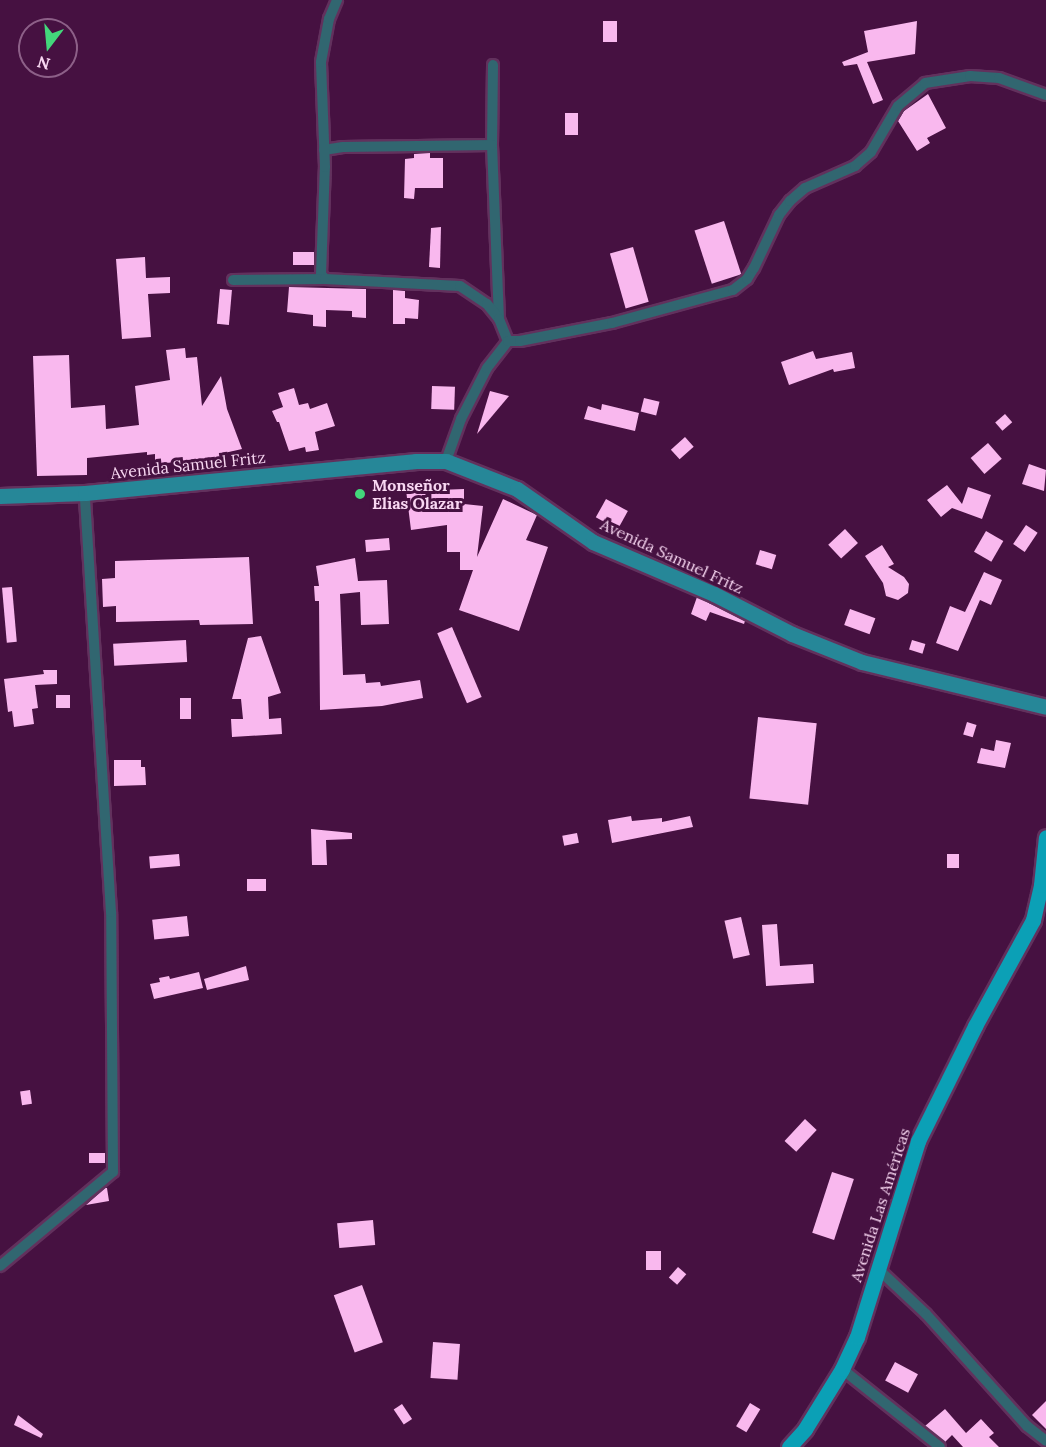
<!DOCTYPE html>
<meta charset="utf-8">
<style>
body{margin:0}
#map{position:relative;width:1046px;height:1447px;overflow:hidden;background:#461141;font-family:Lora,serif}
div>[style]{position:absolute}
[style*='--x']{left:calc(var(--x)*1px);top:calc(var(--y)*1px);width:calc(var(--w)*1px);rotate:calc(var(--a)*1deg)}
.building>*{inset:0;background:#f9b8ee;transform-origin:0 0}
.roads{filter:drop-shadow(2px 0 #62315d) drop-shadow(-2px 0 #62315d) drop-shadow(0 2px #62315d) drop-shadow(0 -2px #62315d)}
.street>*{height:10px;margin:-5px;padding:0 5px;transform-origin:5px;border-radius:5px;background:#316670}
.secondary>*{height:15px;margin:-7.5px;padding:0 7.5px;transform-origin:7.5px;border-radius:7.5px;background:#268798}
.primary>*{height:15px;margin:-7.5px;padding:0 7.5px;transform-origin:7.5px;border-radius:7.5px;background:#0ba0b6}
.dots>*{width:16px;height:16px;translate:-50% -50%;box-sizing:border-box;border:3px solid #461141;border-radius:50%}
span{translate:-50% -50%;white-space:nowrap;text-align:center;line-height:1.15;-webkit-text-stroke:6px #461141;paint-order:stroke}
.street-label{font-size:16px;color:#f8d7f2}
.poi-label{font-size:16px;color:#f8d7f2;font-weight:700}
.left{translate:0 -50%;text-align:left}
.north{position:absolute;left:18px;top:18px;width:60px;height:60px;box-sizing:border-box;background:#461141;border:2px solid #8d6088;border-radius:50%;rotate:196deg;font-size:16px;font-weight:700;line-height:24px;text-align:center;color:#f8d7f2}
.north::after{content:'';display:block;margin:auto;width:21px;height:27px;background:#43d77b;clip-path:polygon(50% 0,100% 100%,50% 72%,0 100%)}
</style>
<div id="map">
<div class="building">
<i style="left:603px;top:21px;width:14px;height:21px"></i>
<i style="clip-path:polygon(917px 21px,915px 54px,867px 62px,883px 100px,873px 104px,857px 64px,844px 66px,842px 62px,868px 52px,864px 31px)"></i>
<i style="clip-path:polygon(928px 94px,946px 128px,927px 138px,930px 143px,917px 151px,898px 121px,904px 111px)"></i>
<i style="left:565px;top:113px;width:13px;height:22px"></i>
<i style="clip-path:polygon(430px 153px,430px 158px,443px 158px,443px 188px,415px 188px,414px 199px,404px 198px,405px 159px,414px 158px,414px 154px)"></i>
<i style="left:724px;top:221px;width:56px;height:31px;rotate:72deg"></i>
<i style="clip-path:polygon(441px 227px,440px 268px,429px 267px,431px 228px)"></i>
<i style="left:633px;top:247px;width:57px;height:24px;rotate:74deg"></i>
<i style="left:293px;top:252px;width:21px;height:13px"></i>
<i style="clip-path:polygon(145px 257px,146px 278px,170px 277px,170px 293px,148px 294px,151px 337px,122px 339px,116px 259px)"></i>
<i style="clip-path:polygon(289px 287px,366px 289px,366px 318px,352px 317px,352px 311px,326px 310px,326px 327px,313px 326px,313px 315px,287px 312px)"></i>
<i style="left:220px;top:289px;width:12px;height:35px;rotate:5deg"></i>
<i style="clip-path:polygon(393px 290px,405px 291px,405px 298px,419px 300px,418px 319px,405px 318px,405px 324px,393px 324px)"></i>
<i style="clip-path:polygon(185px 348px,186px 358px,197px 357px,202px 406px,221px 376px,227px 409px,242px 449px,220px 454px,220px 458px,155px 464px,155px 454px,147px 455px,147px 452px,87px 458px,87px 475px,37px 476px,33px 356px,69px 355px,71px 408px,105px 405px,106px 429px,139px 425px,135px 386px,170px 380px,166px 350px)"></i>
<i style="clip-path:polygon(813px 351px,816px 359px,852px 352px,855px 368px,834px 372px,833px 369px,789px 385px,781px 362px)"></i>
<i style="left:432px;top:386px;width:23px;height:23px;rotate:2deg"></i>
<i style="clip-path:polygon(294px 388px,299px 405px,308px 403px,310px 409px,327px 403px,335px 426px,315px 432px,319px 450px,306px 452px,305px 447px,289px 451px,279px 422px,277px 422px,272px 411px,283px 407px,278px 393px)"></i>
<i style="clip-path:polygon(490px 391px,509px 396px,477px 434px)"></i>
<i style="left:644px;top:398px;width:16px;height:14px;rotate:14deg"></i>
<i style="clip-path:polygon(602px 404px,639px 413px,635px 431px,584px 419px,588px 406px,601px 410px)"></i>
<i style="left:1005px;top:414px;width:11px;height:13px;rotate:49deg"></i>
<i style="left:685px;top:437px;width:13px;height:19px;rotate:48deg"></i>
<i style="left:988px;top:443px;width:21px;height:23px;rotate:49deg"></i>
<i style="clip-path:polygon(1029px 464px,1046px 470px,1044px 491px,1022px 484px)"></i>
<i style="clip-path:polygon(947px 485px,962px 504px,968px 487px,991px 495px,982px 519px,952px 508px,941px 517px,927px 500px)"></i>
<i style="clip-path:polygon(437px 486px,438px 490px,464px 489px,464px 504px,483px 506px,477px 557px,503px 499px,537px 515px,526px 540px,548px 547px,519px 631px,459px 610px,473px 570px,460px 570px,460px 552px,447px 552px,447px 525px,411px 530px,406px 490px)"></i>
<i style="left:606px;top:499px;width:25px;height:21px;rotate:29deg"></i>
<i style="left:1026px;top:525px;width:14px;height:23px;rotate:34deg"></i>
<i style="left:845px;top:529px;width:19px;height:23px;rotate:47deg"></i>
<i style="left:986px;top:531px;width:20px;height:24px;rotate:30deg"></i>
<i style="left:389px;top:538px;width:12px;height:24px;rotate:85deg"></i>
<i style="clip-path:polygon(882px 545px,894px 564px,888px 567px,904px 577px,909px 584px,908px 593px,898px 600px,886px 596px,883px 583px,865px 556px)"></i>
<i style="left:760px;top:550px;width:17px;height:15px;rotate:17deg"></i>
<i style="clip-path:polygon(249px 557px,253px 624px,200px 625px,199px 620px,116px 622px,116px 606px,103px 607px,102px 579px,115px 578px,115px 561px)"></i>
<i style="clip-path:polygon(355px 558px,358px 581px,387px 580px,389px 624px,361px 625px,360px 592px,340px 594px,343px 675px,365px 674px,366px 683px,380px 682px,381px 686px,420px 680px,423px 698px,382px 706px,320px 710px,319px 601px,315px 601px,314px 586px,319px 586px,316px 566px)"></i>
<i style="clip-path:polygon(984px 572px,1002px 580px,991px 605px,980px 600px,958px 651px,936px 643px,950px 606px,965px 612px)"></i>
<i style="left:12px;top:587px;width:55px;height:10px;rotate:85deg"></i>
<i style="clip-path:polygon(697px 597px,745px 621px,744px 624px,710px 612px,706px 621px,691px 614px)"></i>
<i style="left:850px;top:609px;width:27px;height:17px;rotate:20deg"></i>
<i style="left:452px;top:627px;width:76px;height:16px;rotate:67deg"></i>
<i style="clip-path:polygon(261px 636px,281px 693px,268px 697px,269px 719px,281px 718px,282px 734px,232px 737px,231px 719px,243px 719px,241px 699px,232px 699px,248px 638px)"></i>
<i style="left:186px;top:640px;width:22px;height:73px;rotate:87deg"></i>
<i style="left:912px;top:640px;width:14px;height:10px;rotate:17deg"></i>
<i style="clip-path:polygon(43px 670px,57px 670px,57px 684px,35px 685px,38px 708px,32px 709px,34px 724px,14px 727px,12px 711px,8px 712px,4px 679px,44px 674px)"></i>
<i style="left:56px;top:695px;width:14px;height:13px"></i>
<i style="left:180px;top:698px;width:11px;height:21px"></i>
<i style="left:758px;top:717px;width:59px;height:82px;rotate:6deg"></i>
<i style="left:967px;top:722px;width:10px;height:13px;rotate:17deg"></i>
<i style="clip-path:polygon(996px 740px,1011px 743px,1005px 768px,977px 763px,981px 748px,994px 751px)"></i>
<i style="clip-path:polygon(114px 760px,141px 760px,141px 767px,145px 767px,146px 785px,114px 786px)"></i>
<i style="clip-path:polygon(631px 816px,632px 821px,662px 818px,662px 822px,690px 816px,693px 827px,612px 843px,608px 820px)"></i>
<i style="clip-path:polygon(311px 829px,352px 833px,352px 839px,326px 840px,327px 865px,312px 865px)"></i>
<i style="left:577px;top:833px;width:10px;height:15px;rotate:79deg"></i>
<i style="left:179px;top:854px;width:12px;height:30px;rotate:85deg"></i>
<i style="left:947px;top:854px;width:12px;height:14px"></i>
<i style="left:266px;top:879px;width:12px;height:19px;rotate:90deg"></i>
<i style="left:187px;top:916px;width:20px;height:35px;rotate:84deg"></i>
<i style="left:741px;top:917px;width:39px;height:17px;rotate:77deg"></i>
<i style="clip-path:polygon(777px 924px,780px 966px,813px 964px,814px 983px,766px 986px,762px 925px)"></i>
<i style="clip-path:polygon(246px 966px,249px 980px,207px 990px,204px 979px)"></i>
<i style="clip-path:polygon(199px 972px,203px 988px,154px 999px,150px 984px,160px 982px,159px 978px,169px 976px,170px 979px)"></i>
<i style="left:30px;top:1090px;width:14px;height:10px;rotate:82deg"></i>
<i style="left:805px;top:1119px;width:16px;height:30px;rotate:43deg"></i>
<i style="left:89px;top:1153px;width:16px;height:10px"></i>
<i style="left:832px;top:1172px;width:23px;height:64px;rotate:18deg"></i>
<i style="clip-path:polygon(107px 1188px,109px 1201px,86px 1205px,105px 1188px)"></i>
<i style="left:373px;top:1220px;width:25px;height:36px;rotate:85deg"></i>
<i style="left:646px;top:1251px;width:15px;height:19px"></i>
<i style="left:678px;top:1267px;width:11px;height:14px;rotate:41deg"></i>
<i style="left:362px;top:1285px;width:61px;height:30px;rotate:70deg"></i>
<i style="left:433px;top:1342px;width:27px;height:36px;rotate:4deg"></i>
<i style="left:895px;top:1362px;width:26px;height:21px;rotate:28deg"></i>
<i style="clip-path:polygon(1046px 1401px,1046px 1429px,1032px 1415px)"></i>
<i style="left:750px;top:1403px;width:12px;height:27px;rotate:31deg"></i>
<i style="left:402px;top:1404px;width:18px;height:10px;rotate:56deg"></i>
<i style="clip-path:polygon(945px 1409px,966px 1433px,981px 1419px,994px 1433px,989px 1437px,999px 1447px,963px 1447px,952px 1435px,945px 1442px,925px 1426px)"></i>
<i style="clip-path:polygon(18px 1415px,43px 1434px,41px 1438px,14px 1425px)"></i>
</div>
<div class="roads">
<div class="street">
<i style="--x:493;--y:65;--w:80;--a:90.7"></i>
<i style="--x:492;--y:145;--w:174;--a:87.7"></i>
<i style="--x:324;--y:150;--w:19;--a:-9"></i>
<i style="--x:343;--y:147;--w:149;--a:-0.8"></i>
<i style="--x:325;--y:279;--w:6;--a:-129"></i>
<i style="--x:321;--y:274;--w:107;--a:-87.9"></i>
<i style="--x:325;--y:167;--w:105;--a:-92.2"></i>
<i style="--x:321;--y:62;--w:44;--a:-79.5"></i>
<i style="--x:329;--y:19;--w:21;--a:-67"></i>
<i style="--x:233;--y:280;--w:92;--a:-0.6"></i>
<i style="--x:325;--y:279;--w:135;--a:3"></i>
<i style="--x:460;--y:286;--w:32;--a:34"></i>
<i style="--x:487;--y:304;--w:19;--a:51"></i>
<i style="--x:499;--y:319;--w:24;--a:68"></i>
<i style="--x:446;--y:461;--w:45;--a:-70.3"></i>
<i style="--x:461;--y:419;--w:57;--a:-63"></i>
<i style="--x:487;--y:368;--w:34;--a:-52"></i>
<i style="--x:508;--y:341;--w:12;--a:0"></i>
<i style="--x:520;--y:341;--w:94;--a:-11.1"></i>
<i style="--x:612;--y:323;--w:125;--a:-15.3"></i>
<i style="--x:733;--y:290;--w:18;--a:-38"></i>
<i style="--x:747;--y:279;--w:13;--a:-58"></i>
<i style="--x:754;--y:268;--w:59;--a:-64.7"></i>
<i style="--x:779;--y:215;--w:18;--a:-52"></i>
<i style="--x:790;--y:201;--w:20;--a:-41"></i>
<i style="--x:805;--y:188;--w:55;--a:-23.7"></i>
<i style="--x:855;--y:166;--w:21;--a:-41"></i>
<i style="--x:871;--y:152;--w:53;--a:-59.6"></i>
<i style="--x:898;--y:106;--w:35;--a:-40"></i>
<i style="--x:925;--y:83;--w:46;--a:-8.8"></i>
<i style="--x:970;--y:76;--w:29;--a:4"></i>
<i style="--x:999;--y:78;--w:50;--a:19.9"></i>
<i style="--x:0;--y:1266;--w:147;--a:-39.8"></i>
<i style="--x:113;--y:1172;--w:260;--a:-90.4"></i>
<i style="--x:111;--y:912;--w:420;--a:-93.6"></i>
<i style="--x:877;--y:1268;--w:67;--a:43.2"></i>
<i style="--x:926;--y:1314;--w:151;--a:48"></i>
<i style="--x:1027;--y:1426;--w:24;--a:38"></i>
<i style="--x:842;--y:1369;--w:125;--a:38.5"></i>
</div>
<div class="secondary">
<i style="--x:0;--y:496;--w:85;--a:-2"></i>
<i style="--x:85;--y:493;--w:333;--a:-5.5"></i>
<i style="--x:416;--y:461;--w:30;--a:0"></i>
<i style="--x:446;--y:461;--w:76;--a:21.5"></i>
<i style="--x:517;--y:489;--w:93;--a:34.9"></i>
<i style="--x:593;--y:542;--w:132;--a:23.3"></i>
<i style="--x:714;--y:594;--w:88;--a:27.1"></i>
<i style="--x:792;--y:634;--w:75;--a:21.8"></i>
<i style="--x:862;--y:662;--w:189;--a:13.7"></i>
</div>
<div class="primary">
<i style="--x:789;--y:1447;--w:24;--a:-48"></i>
<i style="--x:805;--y:1429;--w:70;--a:-58.3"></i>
<i style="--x:842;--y:1369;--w:35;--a:-65"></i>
<i style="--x:857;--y:1337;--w:205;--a:-72.7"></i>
<i style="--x:918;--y:1141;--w:128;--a:-63.6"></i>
<i style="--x:975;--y:1026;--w:121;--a:-61.3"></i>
<i style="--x:1033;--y:920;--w:36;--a:-77"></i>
<i style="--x:1041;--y:885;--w:48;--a:-84.1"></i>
</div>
</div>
<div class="dots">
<i style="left:360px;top:494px;background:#43d77b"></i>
</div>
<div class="street-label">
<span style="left:188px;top:465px;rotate:-6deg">Avenida Samuel Fritz</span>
<span style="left:672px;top:556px;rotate:25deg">Avenida Samuel Fritz</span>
<span style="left:880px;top:1205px;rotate:-72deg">Avenida Las Américas</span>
</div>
<div class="poi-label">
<span class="left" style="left:372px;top:494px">Monseñor<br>Elias Olazar</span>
</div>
<div class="north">N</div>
</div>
